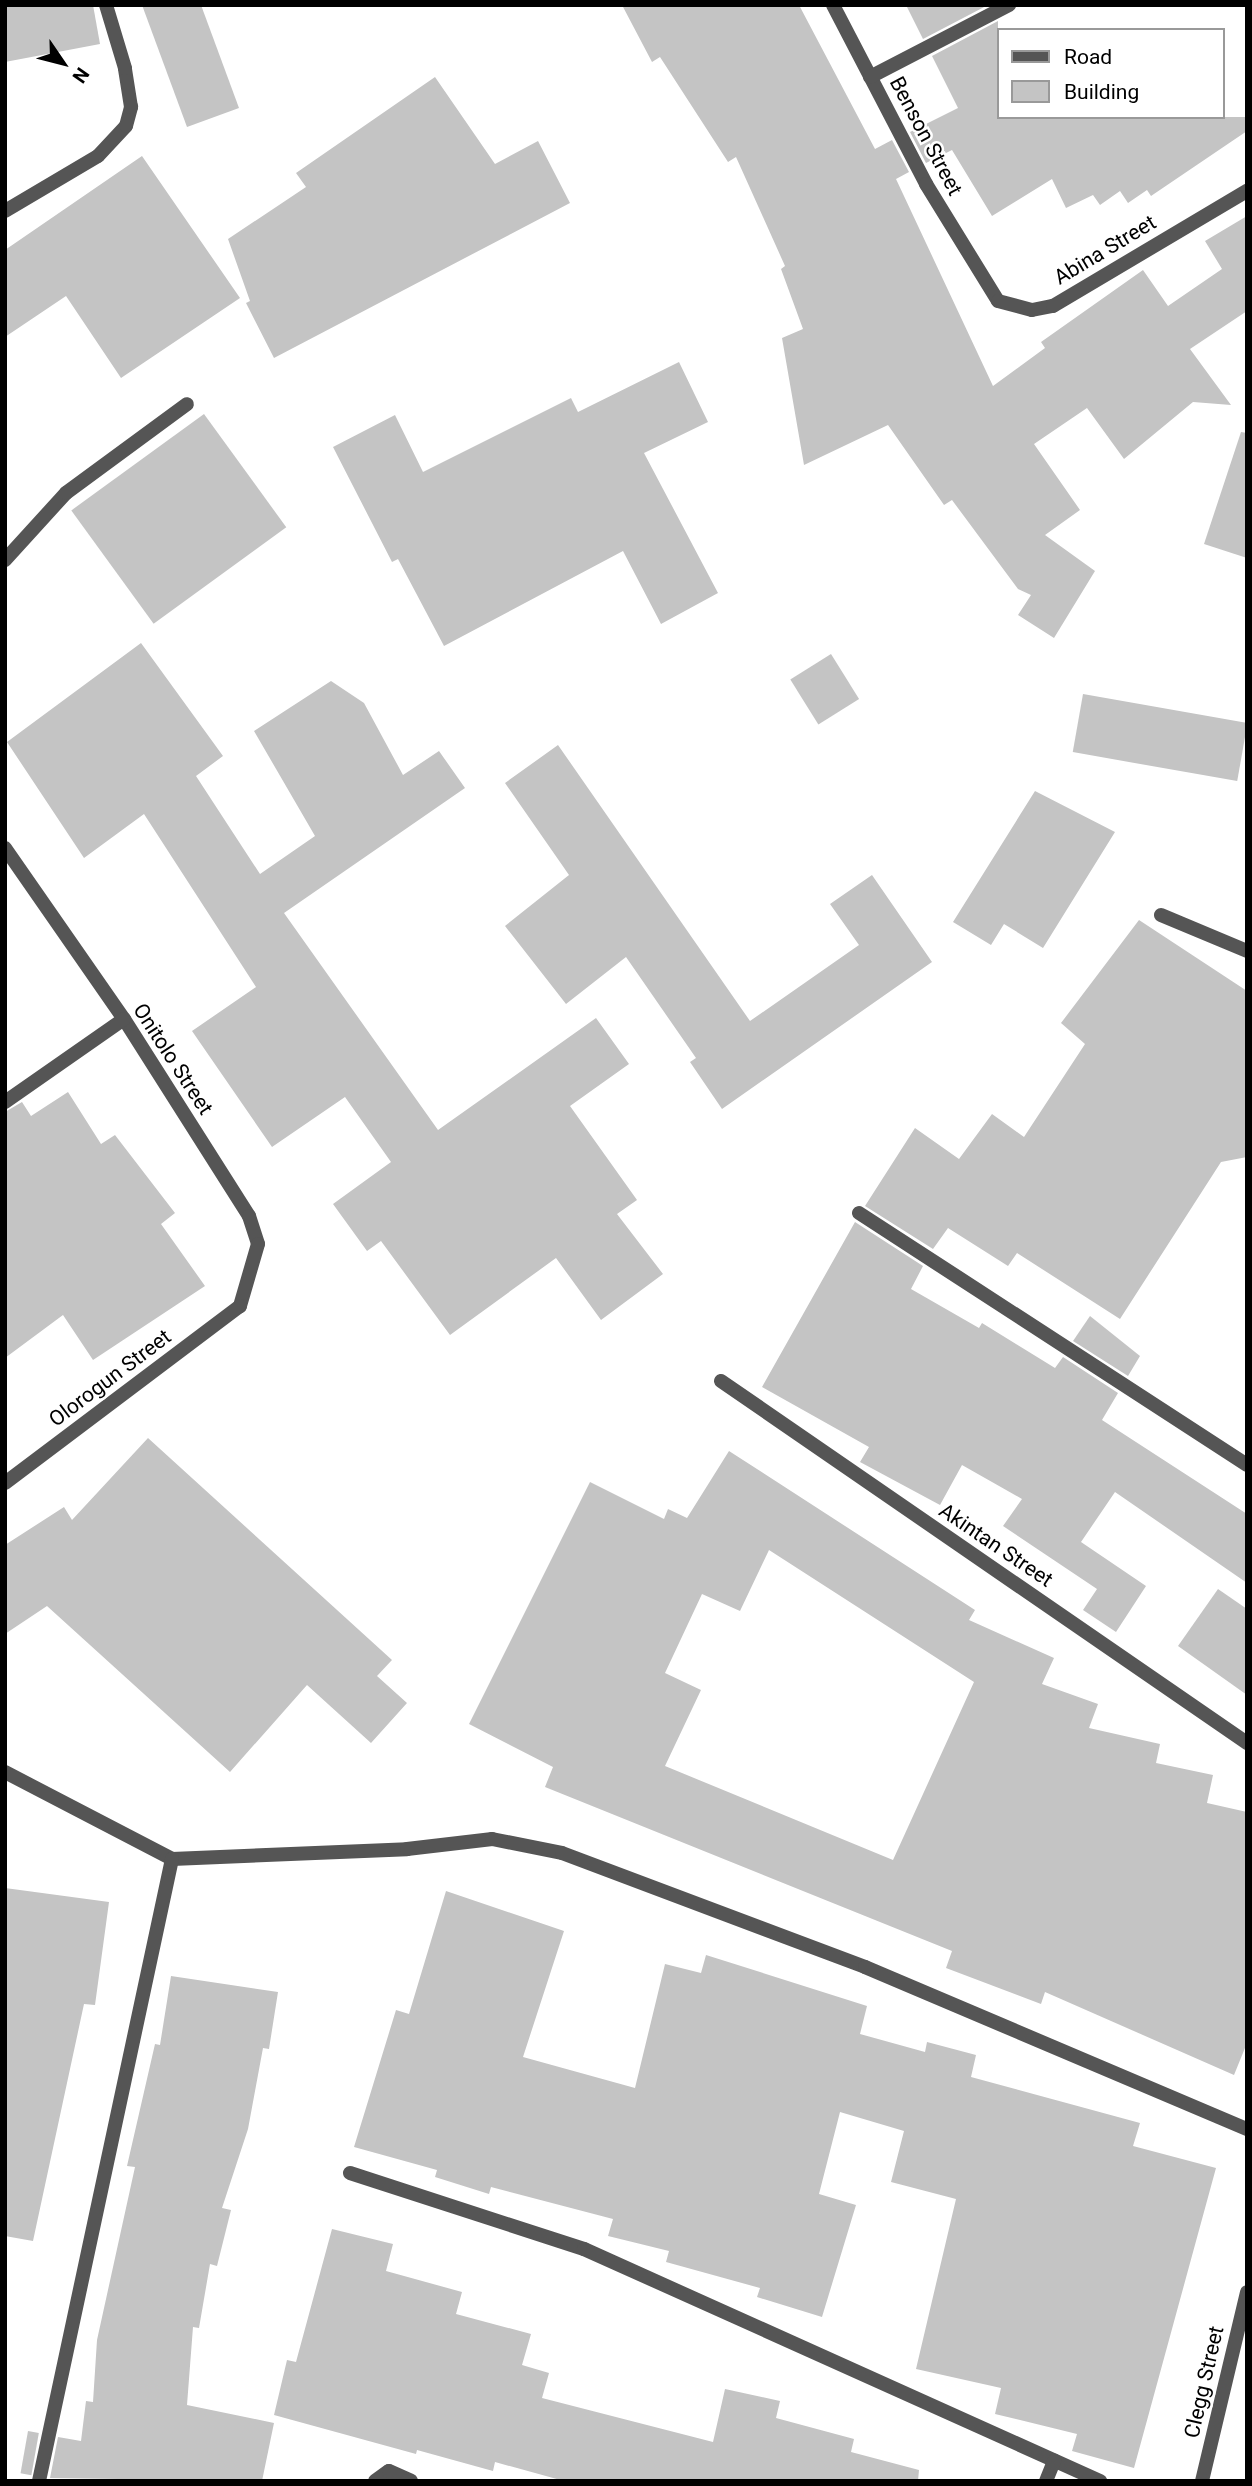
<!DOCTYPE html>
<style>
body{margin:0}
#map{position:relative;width:1252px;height:2486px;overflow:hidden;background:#fff;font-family:Roboto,sans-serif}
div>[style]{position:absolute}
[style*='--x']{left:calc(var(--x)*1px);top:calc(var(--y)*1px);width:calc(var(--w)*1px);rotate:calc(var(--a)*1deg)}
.building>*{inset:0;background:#c4c4c4;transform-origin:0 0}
.service>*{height:14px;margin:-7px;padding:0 7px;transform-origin:7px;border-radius:7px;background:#555}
.minor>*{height:14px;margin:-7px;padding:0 7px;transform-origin:7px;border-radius:7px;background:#555}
span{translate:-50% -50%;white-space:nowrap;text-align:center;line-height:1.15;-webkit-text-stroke:5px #fff;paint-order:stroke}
.street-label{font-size:21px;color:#000}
.frame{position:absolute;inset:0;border:7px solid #000;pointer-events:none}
.legend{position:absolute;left:997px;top:28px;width:228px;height:91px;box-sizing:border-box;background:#fff;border:2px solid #999;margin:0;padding:9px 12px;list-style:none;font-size:21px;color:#000}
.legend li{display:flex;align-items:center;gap:14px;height:35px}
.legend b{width:35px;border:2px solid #999}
.north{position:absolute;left:28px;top:28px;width:70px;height:70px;-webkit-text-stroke:5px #fff;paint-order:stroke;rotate:125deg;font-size:19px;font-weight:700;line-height:28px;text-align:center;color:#000}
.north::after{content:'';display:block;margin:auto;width:24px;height:32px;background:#000;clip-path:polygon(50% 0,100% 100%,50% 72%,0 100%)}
</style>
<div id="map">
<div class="building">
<i style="clip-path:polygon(5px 5px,93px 5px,100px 44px,5px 62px)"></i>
<i style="clip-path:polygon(142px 5px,201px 5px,239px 108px,187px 127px)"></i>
<i style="clip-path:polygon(622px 5px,799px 5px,875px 149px,892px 140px,909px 172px,896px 179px,993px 386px,1045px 348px,1041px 342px,1143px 270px,1168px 306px,1222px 269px,1205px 241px,1247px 216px,1247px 311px,1190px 349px,1231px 405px,1193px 402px,1124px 459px,1087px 408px,1034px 444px,1080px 510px,1045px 535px,1095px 571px,1054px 638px,1018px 615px,1031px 595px,1018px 589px,952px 500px,944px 505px,888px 425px,804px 465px,782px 338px,803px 329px,781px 269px,785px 266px,736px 157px,728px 162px,660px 57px,652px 62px)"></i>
<i style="clip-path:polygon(906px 5px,988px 5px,923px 39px)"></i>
<i style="clip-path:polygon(998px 21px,998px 117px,1247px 117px,1247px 131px,1151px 196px,1147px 190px,1128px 203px,1120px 191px,1100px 205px,1093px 195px,1066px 208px,1052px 179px,992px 216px,952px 150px,926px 163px,910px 132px,958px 108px,932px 56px)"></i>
<i style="clip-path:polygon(435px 77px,495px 164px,538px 141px,570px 203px,274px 358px,246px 303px,250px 301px,228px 239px,306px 187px,296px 173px)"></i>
<i style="clip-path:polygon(142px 156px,240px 298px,121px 378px,66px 296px,5px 337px,5px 250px)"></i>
<i style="clip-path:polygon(679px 362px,708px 422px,644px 453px,718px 593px,661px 624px,623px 551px,444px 646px,398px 559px,392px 562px,333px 447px,395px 415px,423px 472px,571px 398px,578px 412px)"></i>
<i style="left:204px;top:414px;width:140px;height:164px;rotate:54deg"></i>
<i style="clip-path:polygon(1241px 432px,1247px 433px,1247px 558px,1204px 544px)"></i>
<i style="clip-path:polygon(141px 643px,223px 756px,196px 776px,260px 874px,315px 836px,254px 731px,331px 681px,364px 703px,403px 775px,439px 751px,465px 788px,284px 913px,438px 1130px,596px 1018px,629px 1064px,570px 1106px,637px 1200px,617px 1214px,663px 1274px,601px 1320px,556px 1258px,450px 1335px,381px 1241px,367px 1251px,333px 1204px,391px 1162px,345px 1097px,272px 1147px,192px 1031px,256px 987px,144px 814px,84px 858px,7px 742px)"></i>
<i style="left:831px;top:654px;width:53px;height:48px;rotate:58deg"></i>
<i style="left:1083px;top:694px;width:167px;height:59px;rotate:10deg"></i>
<i style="clip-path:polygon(558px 745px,750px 1021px,859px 945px,830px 904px,872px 875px,932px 962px,722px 1109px,690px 1062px,696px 1058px,626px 957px,566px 1004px,505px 926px,569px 875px,505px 783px)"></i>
<i style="clip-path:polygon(1035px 791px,1115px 832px,1043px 948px,1004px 924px,991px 945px,953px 922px)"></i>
<i style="clip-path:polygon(1139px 920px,1247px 991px,1247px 1157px,1221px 1162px,1120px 1319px,1017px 1253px,1008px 1266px,948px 1228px,933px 1249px,865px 1206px,915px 1128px,959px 1159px,992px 1114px,1024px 1137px,1085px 1044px,1061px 1023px)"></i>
<i style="clip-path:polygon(68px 1092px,101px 1144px,115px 1135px,175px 1213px,161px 1224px,205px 1286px,93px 1360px,63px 1315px,5px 1358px,5px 1112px,22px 1102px,31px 1116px)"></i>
<i style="clip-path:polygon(855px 1222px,923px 1266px,911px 1289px,979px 1328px,982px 1323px,1055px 1368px,1063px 1357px,1118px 1393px,1102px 1420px,1247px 1514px,1247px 1583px,1115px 1492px,1081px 1542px,1146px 1586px,1116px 1632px,1083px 1610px,1097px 1589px,1003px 1526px,1022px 1499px,962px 1465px,940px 1505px,860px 1462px,869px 1447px,762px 1387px)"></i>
<i style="clip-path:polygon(1090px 1316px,1140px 1356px,1128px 1376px,1073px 1341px)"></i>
<i style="clip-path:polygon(148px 1438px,392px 1660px,377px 1676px,407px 1703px,371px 1743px,307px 1685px,230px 1772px,47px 1606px,5px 1634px,5px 1545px,64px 1507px,72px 1520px)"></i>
<i style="clip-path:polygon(evenodd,729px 1451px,975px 1610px,969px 1620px,1054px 1658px,1042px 1684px,1098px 1704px,1089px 1728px,1160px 1744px,1156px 1763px,1213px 1775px,1207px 1803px,1247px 1812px,1247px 2043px,1234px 2075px,1045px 1992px,1041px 2004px,946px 1968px,952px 1951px,545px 1787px,553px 1767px,469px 1724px,590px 1482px,664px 1519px,668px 1509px,687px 1518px,729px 1451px,769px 1550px,974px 1682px,893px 1860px,665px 1766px,701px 1690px,665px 1673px,702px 1594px,740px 1611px,769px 1550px)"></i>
<i style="clip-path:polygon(1218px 1589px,1247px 1609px,1247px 1695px,1178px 1646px)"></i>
<i style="clip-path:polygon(5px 1888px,109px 1902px,95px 2005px,84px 2004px,33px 2241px,5px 2236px)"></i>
<i style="clip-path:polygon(446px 1891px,564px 1931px,523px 2057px,635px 2088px,665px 1964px,701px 1973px,706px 1955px,867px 2006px,860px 2034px,925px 2052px,927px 2042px,976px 2055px,971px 2077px,1140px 2123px,1133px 2146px,1216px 2168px,1134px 2468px,1072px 2451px,1077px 2434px,995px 2414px,1001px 2388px,916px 2369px,956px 2199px,891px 2182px,904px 2131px,840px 2112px,819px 2194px,856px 2205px,822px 2317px,757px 2297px,760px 2288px,666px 2262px,669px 2251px,608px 2236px,613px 2219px,491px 2187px,489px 2194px,435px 2177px,437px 2170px,354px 2147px,396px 2010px,409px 2014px)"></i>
<i style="clip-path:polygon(171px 1976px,278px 1992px,269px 2049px,263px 2048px,248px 2129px,222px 2208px,231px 2210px,217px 2266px,210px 2264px,199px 2328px,193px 2327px,187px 2405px,274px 2423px,262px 2481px,50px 2478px,58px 2437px,81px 2441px,86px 2401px,93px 2402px,97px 2340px,135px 2167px,127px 2166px,155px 2044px,160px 2045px)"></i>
<i style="clip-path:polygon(332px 2229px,393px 2244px,386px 2271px,462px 2292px,456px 2314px,531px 2334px,522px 2365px,549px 2373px,542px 2398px,713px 2442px,725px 2389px,780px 2401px,776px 2418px,854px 2439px,851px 2452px,919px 2470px,918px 2481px,564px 2481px,495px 2462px,493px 2471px,417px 2450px,416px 2454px,274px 2415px,287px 2360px,296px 2362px)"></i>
<i style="left:28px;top:2431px;width:11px;height:43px;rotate:10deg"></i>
</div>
<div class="service">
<i style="--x:5;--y:211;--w:108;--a:-30.6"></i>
<i style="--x:98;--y:156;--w:41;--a:-47"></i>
<i style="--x:126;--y:126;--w:20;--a:-75"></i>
<i style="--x:131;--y:107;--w:39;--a:-99"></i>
<i style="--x:125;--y:68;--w:66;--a:-106.8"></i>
<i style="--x:5;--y:560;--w:91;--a:-47.7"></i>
<i style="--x:66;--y:493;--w:150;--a:-36.3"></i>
<i style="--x:1161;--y:915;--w:93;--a:22.7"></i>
<i style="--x:375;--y:2481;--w:17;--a:-36"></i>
<i style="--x:389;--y:2471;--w:24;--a:24"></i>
</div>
<div class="minor">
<i style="--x:833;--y:5;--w:202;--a:62.5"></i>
<i style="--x:926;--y:184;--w:137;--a:58.4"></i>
<i style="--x:998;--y:301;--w:35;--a:15"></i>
<i style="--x:1032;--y:310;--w:21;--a:-11"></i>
<i style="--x:1053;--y:306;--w:226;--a:-30.7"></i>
<i style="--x:870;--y:77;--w:157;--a:-27.4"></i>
<i style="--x:5;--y:848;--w:208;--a:55.2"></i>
<i style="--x:124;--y:1019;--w:233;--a:57.6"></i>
<i style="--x:249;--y:1216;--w:29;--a:72"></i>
<i style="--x:258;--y:1244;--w:65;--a:106.2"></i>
<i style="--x:240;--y:1306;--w:294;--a:143"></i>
<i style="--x:5;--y:1102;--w:145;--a:-34.9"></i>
<i style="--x:859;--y:1213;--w:463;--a:33"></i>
<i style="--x:721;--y:1381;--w:639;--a:34.54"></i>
<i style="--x:5;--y:1772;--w:188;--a:27.5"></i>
<i style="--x:172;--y:1859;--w:235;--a:-2.4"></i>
<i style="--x:407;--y:1849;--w:86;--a:-6.7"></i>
<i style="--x:492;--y:1839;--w:71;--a:11.3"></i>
<i style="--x:562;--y:1853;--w:324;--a:20.6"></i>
<i style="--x:865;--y:1967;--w:415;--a:23"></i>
<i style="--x:350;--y:2173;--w:246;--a:18"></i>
<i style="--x:584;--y:2249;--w:566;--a:24.21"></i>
<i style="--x:39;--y:2481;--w:636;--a:-77.93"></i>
<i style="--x:1046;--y:2481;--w:22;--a:-68"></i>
<i style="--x:1202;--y:2481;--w:194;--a:-76.6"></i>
</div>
<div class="street-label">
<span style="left:926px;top:136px;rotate:62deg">Benson Street</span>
<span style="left:1105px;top:250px;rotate:-31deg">Abina Street</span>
<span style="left:173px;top:1059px;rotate:57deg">Onitolo Street</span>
<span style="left:110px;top:1378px;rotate:-37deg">Olorogun Street</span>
<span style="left:996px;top:1545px;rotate:34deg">Akintan Street</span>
<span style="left:1204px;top:2382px;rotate:-77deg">Clegg Street</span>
</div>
<div class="frame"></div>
<ul class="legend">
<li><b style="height:9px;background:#555"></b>Road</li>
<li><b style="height:19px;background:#c4c4c4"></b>Building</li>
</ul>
<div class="north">N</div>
</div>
